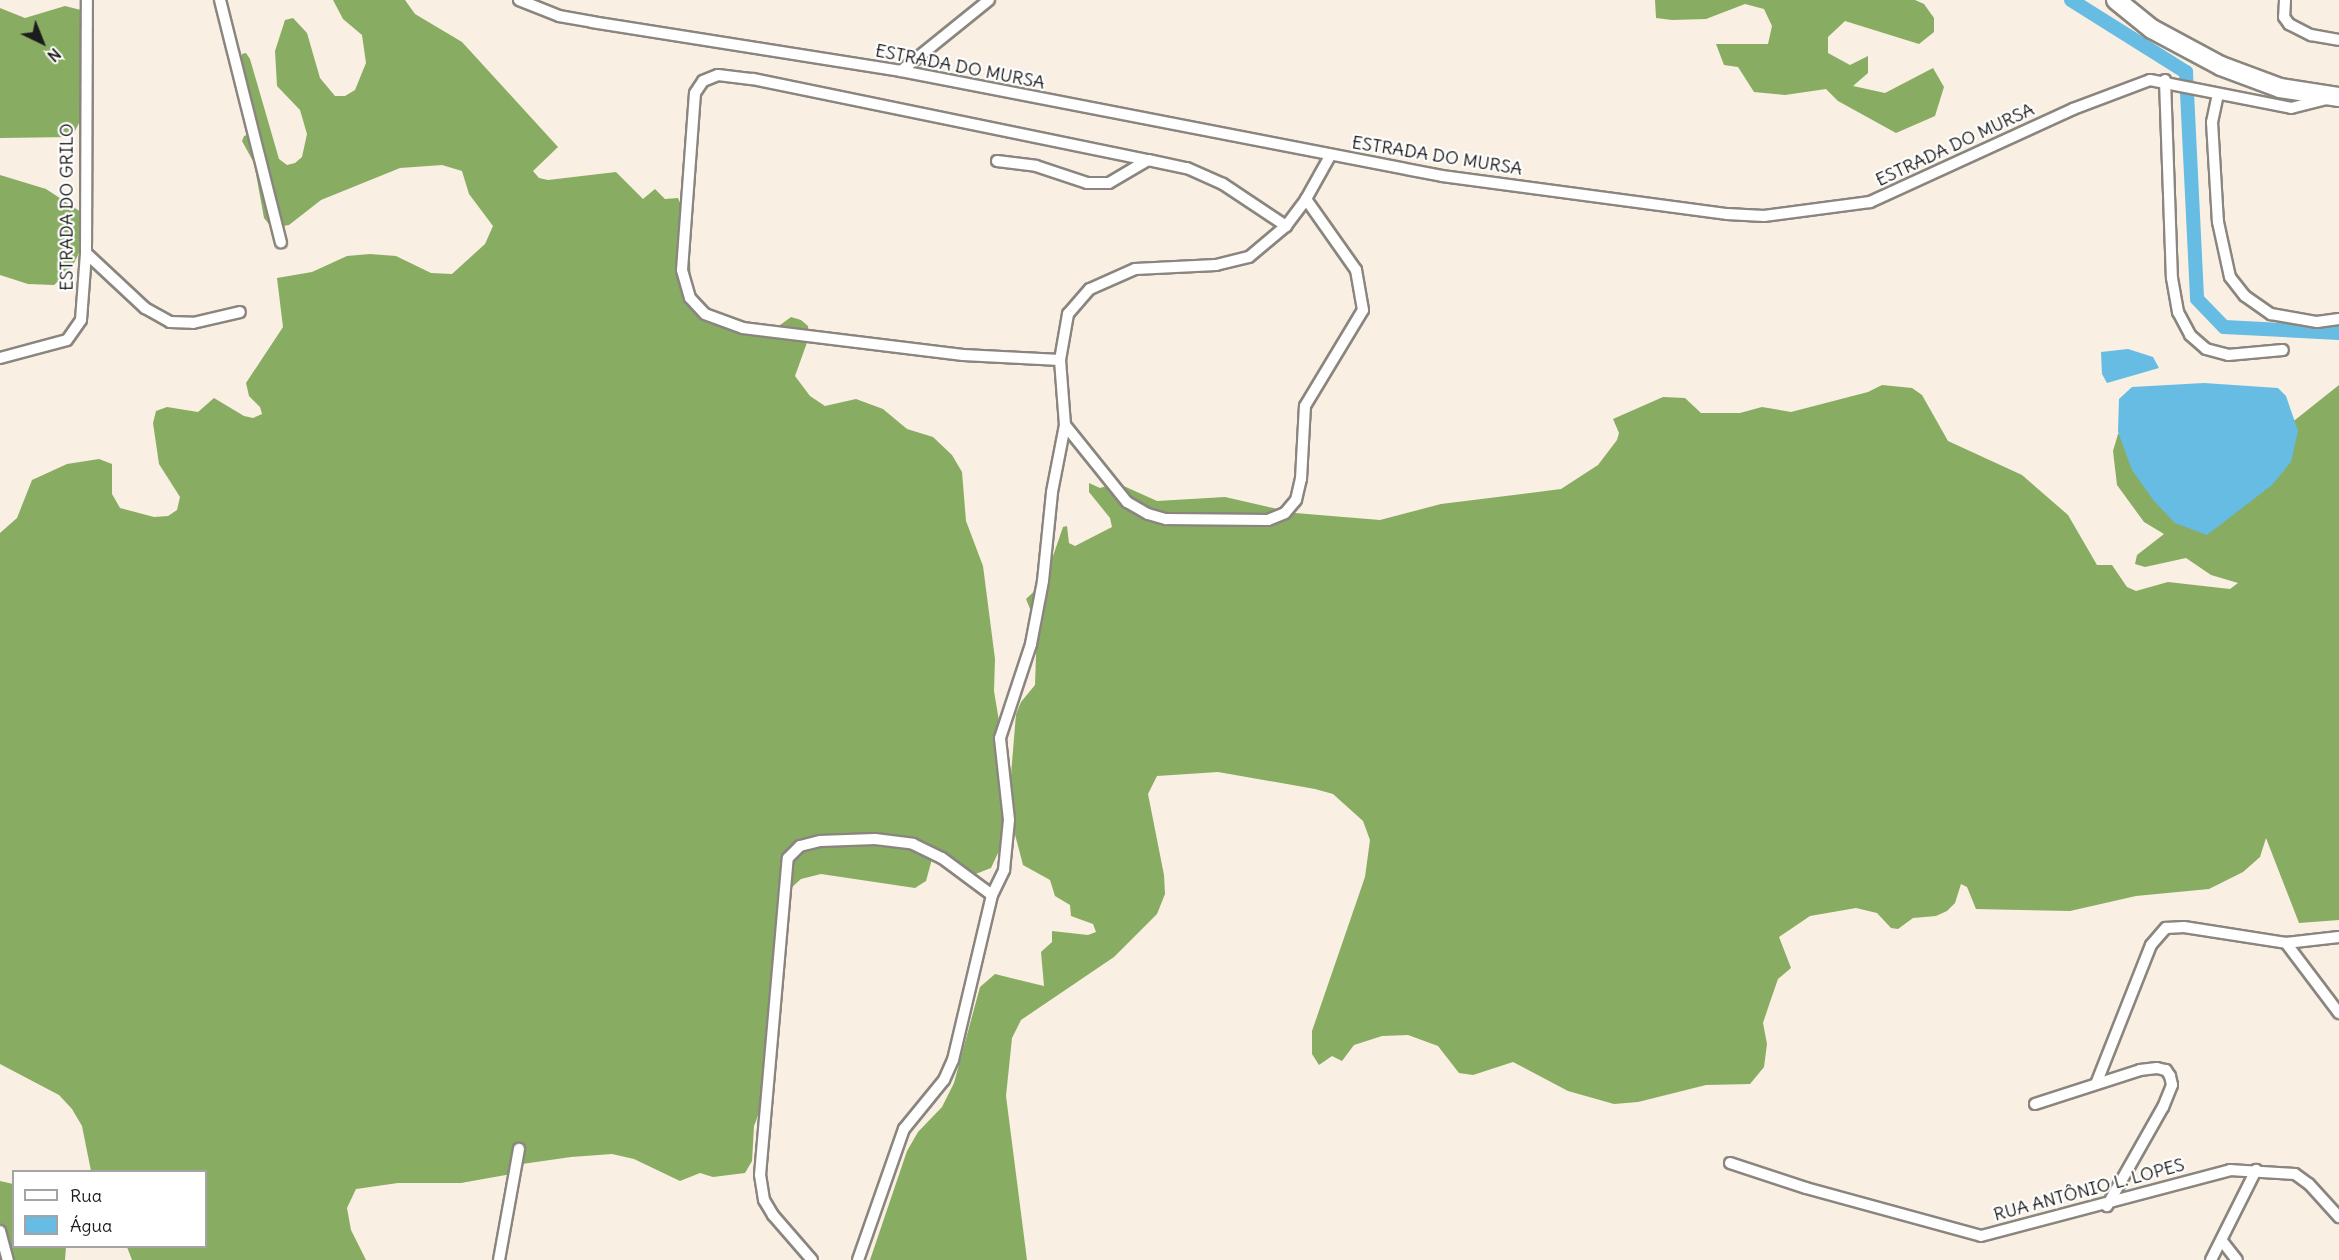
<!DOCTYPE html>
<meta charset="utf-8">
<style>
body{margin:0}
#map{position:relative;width:2339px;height:1260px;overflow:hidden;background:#f9efe2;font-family:Delius,sans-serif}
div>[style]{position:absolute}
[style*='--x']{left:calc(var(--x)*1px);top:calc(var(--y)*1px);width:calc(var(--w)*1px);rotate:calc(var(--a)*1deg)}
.forest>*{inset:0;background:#88ac61}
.water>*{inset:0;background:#66bce2}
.canal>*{height:14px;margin:-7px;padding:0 7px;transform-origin:7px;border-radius:7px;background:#66bce2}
.roads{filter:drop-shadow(2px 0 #8a867f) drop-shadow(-2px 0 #8a867f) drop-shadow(0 2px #8a867f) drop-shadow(0 -2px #8a867f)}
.street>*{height:10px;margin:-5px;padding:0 5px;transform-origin:5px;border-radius:5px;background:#fff}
.primary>*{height:18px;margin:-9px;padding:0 9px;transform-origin:9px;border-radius:9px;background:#fff}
span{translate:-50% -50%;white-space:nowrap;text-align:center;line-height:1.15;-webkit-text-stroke:4.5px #fff;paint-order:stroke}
.street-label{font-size:18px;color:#1c1c1c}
.legend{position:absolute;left:12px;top:1170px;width:195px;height:78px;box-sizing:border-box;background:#fff;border:2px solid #a4a4a4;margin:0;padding:8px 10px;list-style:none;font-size:18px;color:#1c1c1c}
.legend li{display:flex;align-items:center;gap:12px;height:30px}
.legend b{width:30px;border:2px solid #a4a4a4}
.north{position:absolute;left:12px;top:12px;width:60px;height:60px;-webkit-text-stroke:4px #fff;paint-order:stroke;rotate:137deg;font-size:16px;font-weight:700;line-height:24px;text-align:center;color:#1c1c1c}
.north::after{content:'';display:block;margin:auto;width:21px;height:27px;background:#1c1c1c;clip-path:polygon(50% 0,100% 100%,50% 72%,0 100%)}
</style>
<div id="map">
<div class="forest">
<i style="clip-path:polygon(333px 0,405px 0,415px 14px,462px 42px,558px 147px,533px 171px,539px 178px,548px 180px,616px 172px,643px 199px,655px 189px,665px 199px,678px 198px,689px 224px,691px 293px,722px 326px,776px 328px,791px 317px,801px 320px,808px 326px,809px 337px,795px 376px,810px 396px,825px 406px,856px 399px,883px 409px,907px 429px,933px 437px,952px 455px,962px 472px,966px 521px,983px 566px,995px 659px,994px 691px,1010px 787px,1016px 714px,1021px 702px,1035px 685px,1037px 626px,1026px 599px,1044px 582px,1063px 527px,1067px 526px,1069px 543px,1075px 546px,1112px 527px,1110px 518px,1089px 492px,1089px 483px,1100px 488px,1117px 483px,1157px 501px,1225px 497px,1295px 513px,1380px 520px,1441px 504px,1561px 489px,1598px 465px,1617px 440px,1619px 433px,1613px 419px,1663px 397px,1685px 398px,1701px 413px,1740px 413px,1762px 407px,1791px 412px,1868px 392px,1882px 385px,1912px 388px,1922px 395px,1948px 441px,2022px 475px,2068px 515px,2097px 565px,2112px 565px,2127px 587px,2136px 591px,2168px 582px,2230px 589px,2238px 583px,2211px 575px,2186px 558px,2145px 567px,2135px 564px,2137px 555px,2164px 534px,2144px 522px,2117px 485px,2113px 451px,2118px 434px,2295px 420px,2339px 385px,2339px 920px,2299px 923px,2266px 838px,2260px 857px,2243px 872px,2209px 889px,2136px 896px,2070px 911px,1976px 909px,1967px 887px,1961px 884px,1955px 903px,1947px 911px,1936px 916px,1913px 918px,1898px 929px,1891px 928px,1877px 913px,1856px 908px,1810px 916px,1779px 937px,1791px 968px,1778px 979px,1770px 1002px,1763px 1023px,1767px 1044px,1764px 1067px,1750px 1084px,1706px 1085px,1638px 1102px,1614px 1104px,1568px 1091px,1513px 1062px,1473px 1075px,1459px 1073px,1438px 1046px,1408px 1035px,1382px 1036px,1354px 1045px,1342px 1061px,1332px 1056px,1319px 1065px,1312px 1054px,1312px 1031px,1365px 877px,1370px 840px,1363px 821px,1333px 794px,1315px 789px,1218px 772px,1157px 776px,1148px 794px,1164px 875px,1165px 894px,1157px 914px,1114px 957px,1021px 1020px,1012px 1038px,1006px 1096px,1027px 1260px,870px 1260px,907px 1151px,918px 1132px,942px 1107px,954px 1083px,980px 987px,995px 974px,1044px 986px,1041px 952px,1052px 942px,1052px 931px,1088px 935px,1096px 932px,1093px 924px,1071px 916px,1070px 905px,1055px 896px,1050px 880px,1023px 865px,1012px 823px,991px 868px,973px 875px,932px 859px,926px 881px,915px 888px,821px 874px,801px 879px,791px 888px,765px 1097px,754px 1126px,752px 1161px,745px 1173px,713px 1177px,700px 1173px,680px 1181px,634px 1159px,612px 1154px,571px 1157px,522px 1164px,512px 1174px,461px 1183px,398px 1183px,356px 1189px,347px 1208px,351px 1230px,366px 1260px,132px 1260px,127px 1247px,206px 1246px,206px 1172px,91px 1171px,82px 1126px,72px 1109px,59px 1095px,0 1064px,0 533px,17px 518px,32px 480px,67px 464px,99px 459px,112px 464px,112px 494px,120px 508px,154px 517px,168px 516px,177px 510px,180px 497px,159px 464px,153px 423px,156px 411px,167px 407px,198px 412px,214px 398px,244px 416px,253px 418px,262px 414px,260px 407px,249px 396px,246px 383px,283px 327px,277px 278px,312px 272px,347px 256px,370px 254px,396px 256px,431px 273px,452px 274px,485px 244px,493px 226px,469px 194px,462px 171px,442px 165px,400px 168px,321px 200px,289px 225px,272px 228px,264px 218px,254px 163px,242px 141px,244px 136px,254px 133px,240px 72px,242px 54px,246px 53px,250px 59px,279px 159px,287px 165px,295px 163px,302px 157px,307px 134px,300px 110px,277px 86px,275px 51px,285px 20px,293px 18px,307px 33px,320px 78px,335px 96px,345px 96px,355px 90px,366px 63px,362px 35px,343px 19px)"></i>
<i style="clip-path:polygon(1655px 0,1915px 0,1924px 4px,1934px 18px,1934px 32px,1919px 44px,1845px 21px,1828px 37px,1828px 53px,1850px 65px,1868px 56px,1868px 73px,1853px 86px,1885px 93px,1933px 68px,1944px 87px,1935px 116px,1896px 133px,1838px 101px,1826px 89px,1785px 95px,1754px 92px,1738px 67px,1724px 65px,1716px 44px,1768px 44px,1772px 26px,1764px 9px,1745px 4px,1706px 19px,1672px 20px,1656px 18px)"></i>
<i style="clip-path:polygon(65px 6px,81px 10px,89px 35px,82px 63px,80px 121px,72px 137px,0 138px,0 8px,25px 18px)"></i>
<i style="clip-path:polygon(0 175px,46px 189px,81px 212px,85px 233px,79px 253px,70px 271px,54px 285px,28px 284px,0 275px)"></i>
<i style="clip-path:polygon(0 1181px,13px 1184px,14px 1246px,66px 1247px,65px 1260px,0 1260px)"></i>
</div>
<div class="water">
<i style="clip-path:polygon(2128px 349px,2153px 357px,2159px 368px,2107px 383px,2102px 374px,2101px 352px)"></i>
<i style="clip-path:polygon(2204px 383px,2278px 388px,2286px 396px,2298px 431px,2291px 462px,2272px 485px,2207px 535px,2175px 523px,2154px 501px,2132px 470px,2118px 432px,2119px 399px,2132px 387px)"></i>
</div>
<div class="canal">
<i style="--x:2071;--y:0;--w:136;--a:32.1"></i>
<i style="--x:2186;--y:72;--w:227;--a:87.2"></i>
<i style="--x:2197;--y:299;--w:39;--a:46"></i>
<i style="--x:2224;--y:327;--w:115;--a:3"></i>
</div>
<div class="roads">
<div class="street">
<i style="--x:220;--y:0;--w:250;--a:75.9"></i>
<i style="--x:519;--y:0;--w:43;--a:21.8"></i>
<i style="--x:559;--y:16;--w:34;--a:10"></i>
<i style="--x:592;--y:22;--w:313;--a:9"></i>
<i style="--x:901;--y:71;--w:551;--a:10.98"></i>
<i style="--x:1442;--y:176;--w:288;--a:7.6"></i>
<i style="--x:1727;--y:214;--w:37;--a:3"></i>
<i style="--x:1764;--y:216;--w:107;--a:-7.5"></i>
<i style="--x:1870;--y:202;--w:223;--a:-24.6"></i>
<i style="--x:2073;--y:109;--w:82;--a:-20.6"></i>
<i style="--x:2150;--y:80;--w:144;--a:11.2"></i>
<i style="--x:2291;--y:108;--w:40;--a:-14.4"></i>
<i style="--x:2285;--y:0;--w:17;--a:93"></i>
<i style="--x:2284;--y:17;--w:9;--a:54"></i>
<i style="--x:2289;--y:24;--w:25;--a:27"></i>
<i style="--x:2311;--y:35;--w:28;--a:10"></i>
<i style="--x:901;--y:71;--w:113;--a:-38.9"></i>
<i style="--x:2165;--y:80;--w:198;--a:88"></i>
<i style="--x:2172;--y:278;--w:35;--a:80"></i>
<i style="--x:2178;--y:312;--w:26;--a:62"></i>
<i style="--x:2190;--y:335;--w:21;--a:41"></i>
<i style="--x:2206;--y:349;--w:23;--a:15"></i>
<i style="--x:2228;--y:355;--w:55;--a:-5.2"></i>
<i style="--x:2218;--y:94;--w:29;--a:102"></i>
<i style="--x:2212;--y:122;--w:100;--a:86.6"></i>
<i style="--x:2218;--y:222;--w:56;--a:77.7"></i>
<i style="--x:2230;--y:277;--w:24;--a:52"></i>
<i style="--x:2245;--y:296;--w:32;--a:35"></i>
<i style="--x:2271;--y:314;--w:47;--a:9.9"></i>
<i style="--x:2317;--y:322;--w:22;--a:-8"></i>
<i style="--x:997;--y:161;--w:39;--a:7"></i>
<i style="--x:1036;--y:166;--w:54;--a:18.4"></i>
<i style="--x:1087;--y:183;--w:22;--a:0"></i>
<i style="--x:1109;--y:183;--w:45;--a:-30.5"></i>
<i style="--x:1148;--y:160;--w:40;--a:12"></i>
<i style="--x:1187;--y:168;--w:39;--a:24"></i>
<i style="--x:1223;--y:184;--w:76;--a:33.7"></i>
<i style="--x:86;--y:253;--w:81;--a:43"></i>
<i style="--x:145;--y:308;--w:29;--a:29"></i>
<i style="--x:170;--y:322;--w:23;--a:2"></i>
<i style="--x:193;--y:323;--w:48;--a:-13.2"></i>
<i style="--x:0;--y:358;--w:69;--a:-15"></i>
<i style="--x:67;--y:340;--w:24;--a:-55"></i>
<i style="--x:81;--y:320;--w:67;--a:-85.7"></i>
<i style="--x:86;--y:253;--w:253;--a:-89.8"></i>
<i style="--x:1060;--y:360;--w:97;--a:-177"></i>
<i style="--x:963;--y:355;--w:222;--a:-173"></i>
<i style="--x:743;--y:328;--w:40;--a:-159.8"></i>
<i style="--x:705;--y:314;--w:22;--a:-133"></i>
<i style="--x:690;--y:298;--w:29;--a:-106"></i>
<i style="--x:682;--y:270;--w:177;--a:-85.8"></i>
<i style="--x:695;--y:93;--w:14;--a:-56"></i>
<i style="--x:703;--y:81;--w:16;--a:-22"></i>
<i style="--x:718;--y:75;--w:35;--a:7"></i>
<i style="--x:753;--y:79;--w:403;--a:11.6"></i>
<i style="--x:1065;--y:425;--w:99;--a:51.2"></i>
<i style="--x:1127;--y:502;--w:24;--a:30"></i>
<i style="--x:1148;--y:514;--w:19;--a:16"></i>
<i style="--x:1166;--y:519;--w:102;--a:0.6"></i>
<i style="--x:1268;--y:520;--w:18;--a:-22"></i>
<i style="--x:1285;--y:513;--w:17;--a:-50"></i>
<i style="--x:1296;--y:500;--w:22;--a:-77"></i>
<i style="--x:1301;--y:479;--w:73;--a:-86.9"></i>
<i style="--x:1305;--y:406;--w:112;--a:-58.9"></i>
<i style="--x:1363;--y:310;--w:41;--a:-99.9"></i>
<i style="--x:1356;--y:270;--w:87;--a:-125.2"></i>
<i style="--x:2286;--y:943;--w:88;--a:52.9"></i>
<i style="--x:2096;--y:1084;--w:149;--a:-68.4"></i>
<i style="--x:2151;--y:945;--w:23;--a:-49"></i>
<i style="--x:2166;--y:928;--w:18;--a:-3"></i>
<i style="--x:2184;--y:927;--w:103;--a:8.9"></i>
<i style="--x:2286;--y:943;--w:53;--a:-6.5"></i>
<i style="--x:2035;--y:1104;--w:110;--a:-17.9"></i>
<i style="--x:2140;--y:1070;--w:17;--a:-7"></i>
<i style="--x:2157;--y:1068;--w:9;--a:13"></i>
<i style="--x:2166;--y:1070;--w:7;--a:56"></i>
<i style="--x:2170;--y:1076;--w:9;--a:77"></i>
<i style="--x:2172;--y:1085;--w:24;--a:112"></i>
<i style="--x:2163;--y:1107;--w:114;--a:119.5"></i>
<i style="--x:1730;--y:1163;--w:80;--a:18.2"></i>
<i style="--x:1806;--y:1188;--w:181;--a:15.3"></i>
<i style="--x:1981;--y:1236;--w:258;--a:-14.8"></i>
<i style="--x:2230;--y:1170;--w:65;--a:3.5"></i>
<i style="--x:2295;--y:1174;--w:17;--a:36"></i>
<i style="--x:2309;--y:1184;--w:45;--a:47.7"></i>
<i style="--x:0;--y:1231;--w:30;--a:75"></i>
<i style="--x:2222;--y:1241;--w:24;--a:52"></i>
<i style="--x:499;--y:1260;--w:113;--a:-79.8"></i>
<i style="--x:812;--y:1260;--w:60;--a:-130.9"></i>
<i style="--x:773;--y:1215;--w:17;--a:-121"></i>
<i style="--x:764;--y:1200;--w:25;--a:-99"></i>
<i style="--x:760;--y:1175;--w:318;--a:-85"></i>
<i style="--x:788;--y:858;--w:17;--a:-45"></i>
<i style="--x:800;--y:846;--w:21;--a:-14"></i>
<i style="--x:820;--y:841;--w:55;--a:-2.1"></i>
<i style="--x:875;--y:839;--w:38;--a:7"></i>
<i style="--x:913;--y:844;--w:32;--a:26"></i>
<i style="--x:942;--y:858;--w:62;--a:36.5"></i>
<i style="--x:858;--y:1260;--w:139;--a:-70.7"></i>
<i style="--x:904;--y:1129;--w:63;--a:-50.8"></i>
<i style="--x:944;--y:1080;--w:22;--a:-66"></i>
<i style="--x:953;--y:1060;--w:170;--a:-76.7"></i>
<i style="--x:992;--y:895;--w:28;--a:-64"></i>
<i style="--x:1004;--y:870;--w:50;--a:-84.3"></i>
<i style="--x:1009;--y:820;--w:82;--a:-96.3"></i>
<i style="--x:1000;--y:738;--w:99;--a:-71.7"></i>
<i style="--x:1031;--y:644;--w:64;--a:-79.2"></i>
<i style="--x:1043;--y:581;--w:89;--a:-84.2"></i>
<i style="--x:1052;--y:492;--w:68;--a:-79"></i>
<i style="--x:1065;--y:425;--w:65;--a:-94.4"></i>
<i style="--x:1060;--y:360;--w:47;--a:-80.1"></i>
<i style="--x:1068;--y:314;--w:33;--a:-49"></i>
<i style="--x:1090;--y:289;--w:49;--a:-24"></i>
<i style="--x:1135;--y:269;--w:81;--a:-2.8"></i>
<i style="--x:1216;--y:265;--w:34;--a:-14"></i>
<i style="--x:1249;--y:257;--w:48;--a:-40"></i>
<i style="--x:1286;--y:226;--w:34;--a:-53"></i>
<i style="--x:1306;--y:199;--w:49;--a:-60.8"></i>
<i style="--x:2211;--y:1260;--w:101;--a:-63.4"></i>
</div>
<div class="primary">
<i style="--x:2116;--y:0;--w:46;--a:38.9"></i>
<i style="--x:2152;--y:29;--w:78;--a:28.2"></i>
<i style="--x:2221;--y:66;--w:63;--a:20.4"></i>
<i style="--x:2280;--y:88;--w:60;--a:8.7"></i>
</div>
</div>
<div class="street-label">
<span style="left:960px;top:67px;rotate:11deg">ESTRADA DO MURSA</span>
<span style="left:1955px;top:145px;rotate:-25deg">ESTRADA DO MURSA</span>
<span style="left:1437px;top:156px;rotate:9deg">ESTRADA DO MURSA</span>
<span style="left:67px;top:207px;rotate:-90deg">ESTRADA DO GRILO</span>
<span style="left:2089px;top:1190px;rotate:-15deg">RUA ANTÔNIO L. LOPES</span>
</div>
<ul class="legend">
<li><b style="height:8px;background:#fff"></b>Rua</li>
<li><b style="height:16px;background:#66bce2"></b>Água</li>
</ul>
<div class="north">N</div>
</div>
